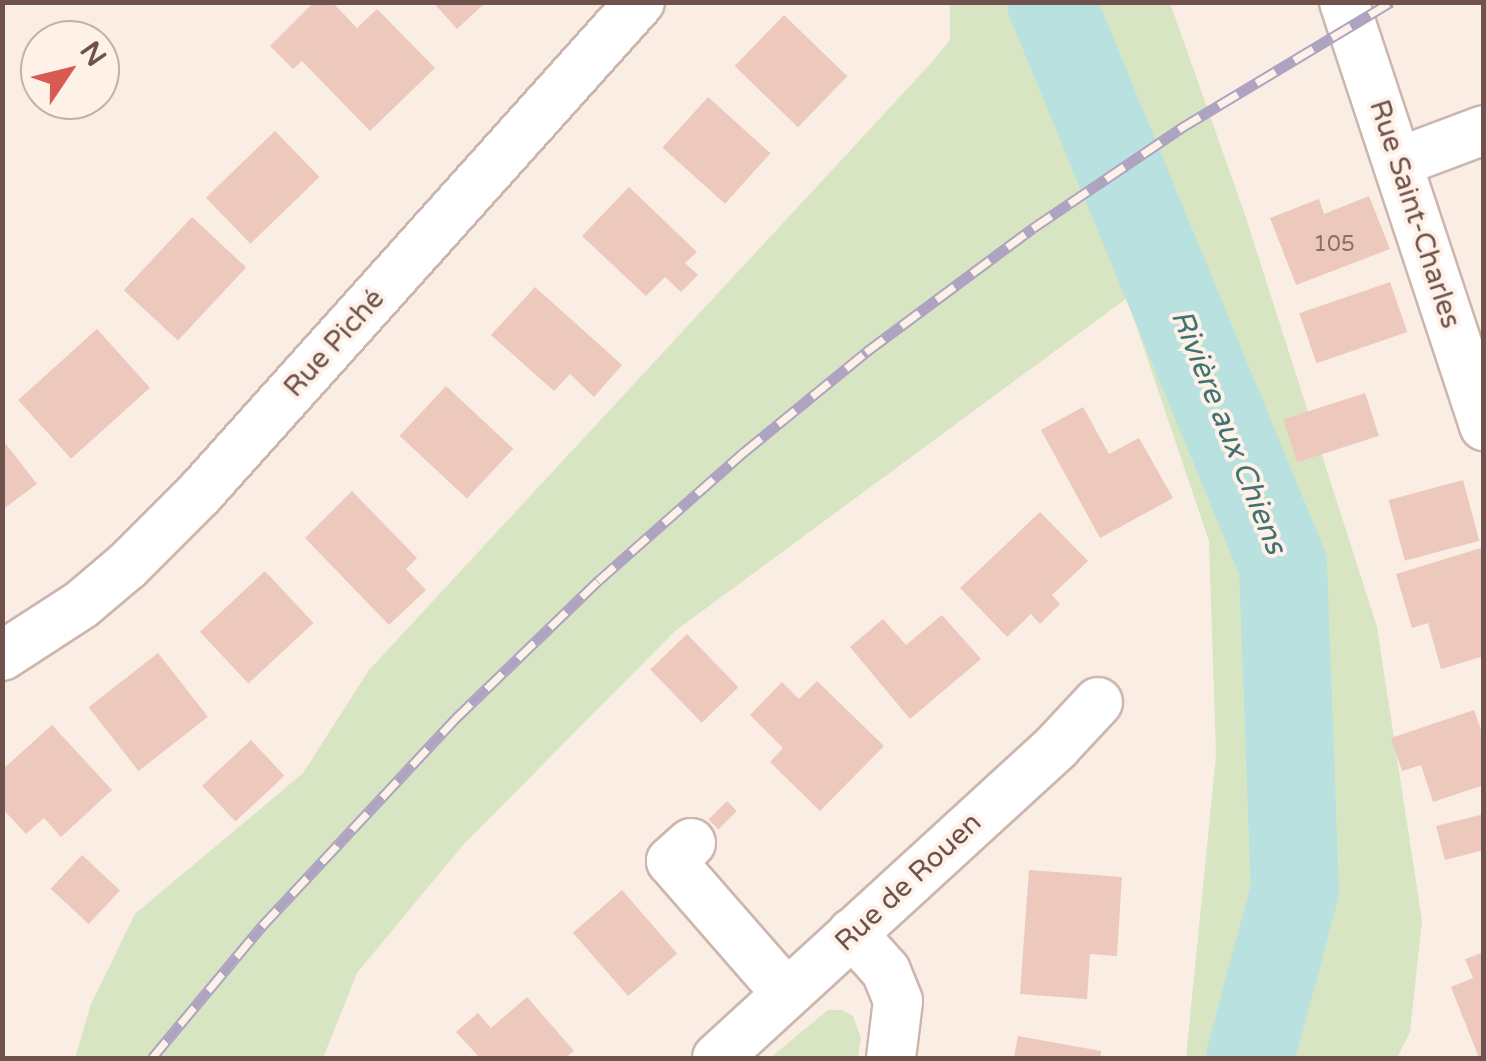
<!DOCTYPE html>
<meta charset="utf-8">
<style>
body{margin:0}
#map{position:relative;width:1486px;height:1061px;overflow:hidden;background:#faede3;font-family:"Varela Round",sans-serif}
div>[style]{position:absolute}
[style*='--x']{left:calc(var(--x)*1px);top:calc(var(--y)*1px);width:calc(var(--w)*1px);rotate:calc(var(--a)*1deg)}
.green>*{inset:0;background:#d7e5c3}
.river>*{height:88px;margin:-44px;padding:0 44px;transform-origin:44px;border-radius:44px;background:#b9e1e0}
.building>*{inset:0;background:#ecc8bd;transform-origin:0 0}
.roads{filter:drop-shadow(2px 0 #ccb6ad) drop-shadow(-2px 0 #ccb6ad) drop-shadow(0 2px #ccb6ad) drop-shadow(0 -2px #ccb6ad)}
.minor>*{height:48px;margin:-24px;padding:0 24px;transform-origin:24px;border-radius:24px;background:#fff}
.rail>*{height:11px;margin-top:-5.5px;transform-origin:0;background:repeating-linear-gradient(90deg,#fdf1e8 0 22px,#aea3c1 0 44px);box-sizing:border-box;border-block:2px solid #aea3c1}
span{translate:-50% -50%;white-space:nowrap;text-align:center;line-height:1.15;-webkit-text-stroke:8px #fdf1e8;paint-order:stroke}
.number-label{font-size:22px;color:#8e7068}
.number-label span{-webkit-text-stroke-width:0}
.street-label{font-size:28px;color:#6f524b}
.water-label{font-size:30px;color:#417373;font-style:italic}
.frame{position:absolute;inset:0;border:5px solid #6f524b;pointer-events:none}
.north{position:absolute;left:20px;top:20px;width:100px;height:100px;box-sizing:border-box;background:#fdf1e8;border:2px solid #c4b1a9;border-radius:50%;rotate:55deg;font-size:28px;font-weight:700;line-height:40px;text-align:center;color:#6f524b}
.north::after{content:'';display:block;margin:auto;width:35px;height:45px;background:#d95a52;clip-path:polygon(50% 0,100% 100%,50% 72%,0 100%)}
</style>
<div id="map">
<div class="green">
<i style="clip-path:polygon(950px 3px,1170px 3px,1245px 215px,1377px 627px,1422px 921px,1410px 1032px,1397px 1058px,1186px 1058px,1216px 755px,1209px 541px,1127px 298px,675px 631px,463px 845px,357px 973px,323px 1058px,75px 1058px,91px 1004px,135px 914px,303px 773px,369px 670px,933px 61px,950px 40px)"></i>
<i style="clip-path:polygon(828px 1010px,842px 1010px,853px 1016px,861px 1038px,858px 1058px,770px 1058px)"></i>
</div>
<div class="river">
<i style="--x:1051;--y:2;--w:609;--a:67.6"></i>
<i style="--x:1283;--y:565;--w:325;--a:87.9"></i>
<i style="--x:1295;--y:890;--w:174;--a:105"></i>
</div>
<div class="building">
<i style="clip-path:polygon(314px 2px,332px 2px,357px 28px,377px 9px,435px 68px,370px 131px,302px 61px,293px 69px,270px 46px)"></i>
<i style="clip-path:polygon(433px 2px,486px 2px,457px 29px)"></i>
<i style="left:784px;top:15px;width:88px;height:71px;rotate:44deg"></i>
<i style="left:708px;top:97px;width:84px;height:68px;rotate:42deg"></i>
<i style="left:275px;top:131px;width:64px;height:96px;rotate:46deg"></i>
<i style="clip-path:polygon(629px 187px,697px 252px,685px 263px,698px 275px,681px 292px,665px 277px,646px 296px,582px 236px)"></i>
<i style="clip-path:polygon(1369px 196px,1390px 249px,1296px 285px,1270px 218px,1319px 199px,1324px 214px)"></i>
<i style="left:192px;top:217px;width:74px;height:100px;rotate:43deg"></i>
<i style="left:1390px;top:282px;width:53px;height:96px;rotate:71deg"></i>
<i style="clip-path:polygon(535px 287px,622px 365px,594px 397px,570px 374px,554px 391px,491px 335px)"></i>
<i style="left:97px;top:329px;width:79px;height:106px;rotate:48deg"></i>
<i style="left:446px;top:386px;width:92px;height:68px;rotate:43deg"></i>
<i style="left:1365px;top:393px;width:45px;height:86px;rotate:72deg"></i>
<i style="clip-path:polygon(1083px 407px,1109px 454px,1139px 438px,1173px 498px,1100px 538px,1041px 430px)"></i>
<i style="clip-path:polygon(2px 439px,37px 484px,2px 510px)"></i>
<i style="left:1463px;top:480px;width:63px;height:77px;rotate:75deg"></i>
<i style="clip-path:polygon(352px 491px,417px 558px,406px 569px,426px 590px,389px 625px,305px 538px)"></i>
<i style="clip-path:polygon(1040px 512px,1088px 561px,1052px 595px,1060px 604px,1040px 624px,1031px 614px,1007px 637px,960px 588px)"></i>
<i style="clip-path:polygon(1481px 548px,1484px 656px,1441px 669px,1428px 623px,1412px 628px,1396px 574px)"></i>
<i style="left:265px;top:571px;width:71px;height:89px;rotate:47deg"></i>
<i style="clip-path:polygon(942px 615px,981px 659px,910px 719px,850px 647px,883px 619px,906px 645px)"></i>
<i style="left:687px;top:634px;width:74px;height:51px;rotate:46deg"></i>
<i style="left:158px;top:653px;width:81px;height:88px;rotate:52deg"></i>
<i style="clip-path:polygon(817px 681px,884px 746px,820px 811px,770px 762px,783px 748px,750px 715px,782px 682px,799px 699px)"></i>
<i style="clip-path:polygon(1474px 710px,1484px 738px,1484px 785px,1433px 802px,1421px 765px,1402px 771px,1391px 738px)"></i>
<i style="clip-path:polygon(52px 725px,112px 790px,61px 837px,44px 818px,26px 834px,2px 808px,2px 770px)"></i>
<i style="left:251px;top:740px;width:49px;height:67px;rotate:47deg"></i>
<i style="left:727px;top:801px;width:14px;height:26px;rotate:45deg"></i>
<i style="clip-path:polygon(1484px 814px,1484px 850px,1445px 860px,1436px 826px)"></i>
<i style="left:82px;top:855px;width:52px;height:46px;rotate:43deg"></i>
<i style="clip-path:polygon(1029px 870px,1122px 877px,1117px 956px,1090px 954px,1087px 999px,1020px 994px)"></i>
<i style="left:622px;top:890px;width:84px;height:65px;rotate:49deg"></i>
<i style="clip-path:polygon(1484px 952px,1484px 1058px,1479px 1058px,1451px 987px,1473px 978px,1465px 959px)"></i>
<i style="clip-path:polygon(527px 997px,574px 1051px,565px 1058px,480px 1058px,456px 1032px,478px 1013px,491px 1028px)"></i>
<i style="clip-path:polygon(1018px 1036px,1101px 1051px,1100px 1058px,1014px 1058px)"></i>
</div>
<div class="roads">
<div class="minor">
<i style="--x:1344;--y:2;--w:447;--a:71.7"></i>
<i style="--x:1399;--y:162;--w:91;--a:-20.6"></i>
<i style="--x:2;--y:656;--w:95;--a:-33"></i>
<i style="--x:82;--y:604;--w:59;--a:-40.2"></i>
<i style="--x:127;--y:566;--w:103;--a:-45"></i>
<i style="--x:200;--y:493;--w:659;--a:-48.14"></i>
<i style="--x:691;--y:843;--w:27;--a:138"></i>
<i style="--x:671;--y:861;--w:176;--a:48.9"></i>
<i style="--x:852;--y:933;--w:51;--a:48.2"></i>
<i style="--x:886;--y:971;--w:32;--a:68"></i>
<i style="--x:898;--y:1001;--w:57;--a:97"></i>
<i style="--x:717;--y:1058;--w:461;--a:-42.5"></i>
<i style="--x:1057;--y:746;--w:60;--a:-47"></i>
</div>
</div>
<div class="rail">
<i style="--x:152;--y:1058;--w:172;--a:-50.2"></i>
<i style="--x:262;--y:926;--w:283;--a:-47"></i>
<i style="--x:455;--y:719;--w:199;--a:-44"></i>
<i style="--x:598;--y:581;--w:195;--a:-41.5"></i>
<i style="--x:744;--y:452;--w:158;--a:-39.3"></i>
<i style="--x:866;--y:352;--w:208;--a:-36.6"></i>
<i style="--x:1033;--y:228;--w:179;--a:-34"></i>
<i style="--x:1181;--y:128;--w:245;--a:-31"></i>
</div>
<div class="number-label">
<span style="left:1334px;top:245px">105</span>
</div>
<div class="street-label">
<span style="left:1415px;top:214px;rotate:72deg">Rue Saint-Charles</span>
<span style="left:334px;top:343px;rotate:-48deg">Rue Piché</span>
<span style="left:908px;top:882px;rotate:-43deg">Rue de Rouen</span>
</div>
<div class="water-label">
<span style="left:1228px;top:432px;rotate:68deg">Rivière aux Chiens</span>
</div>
<div class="frame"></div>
<div class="north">N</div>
</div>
